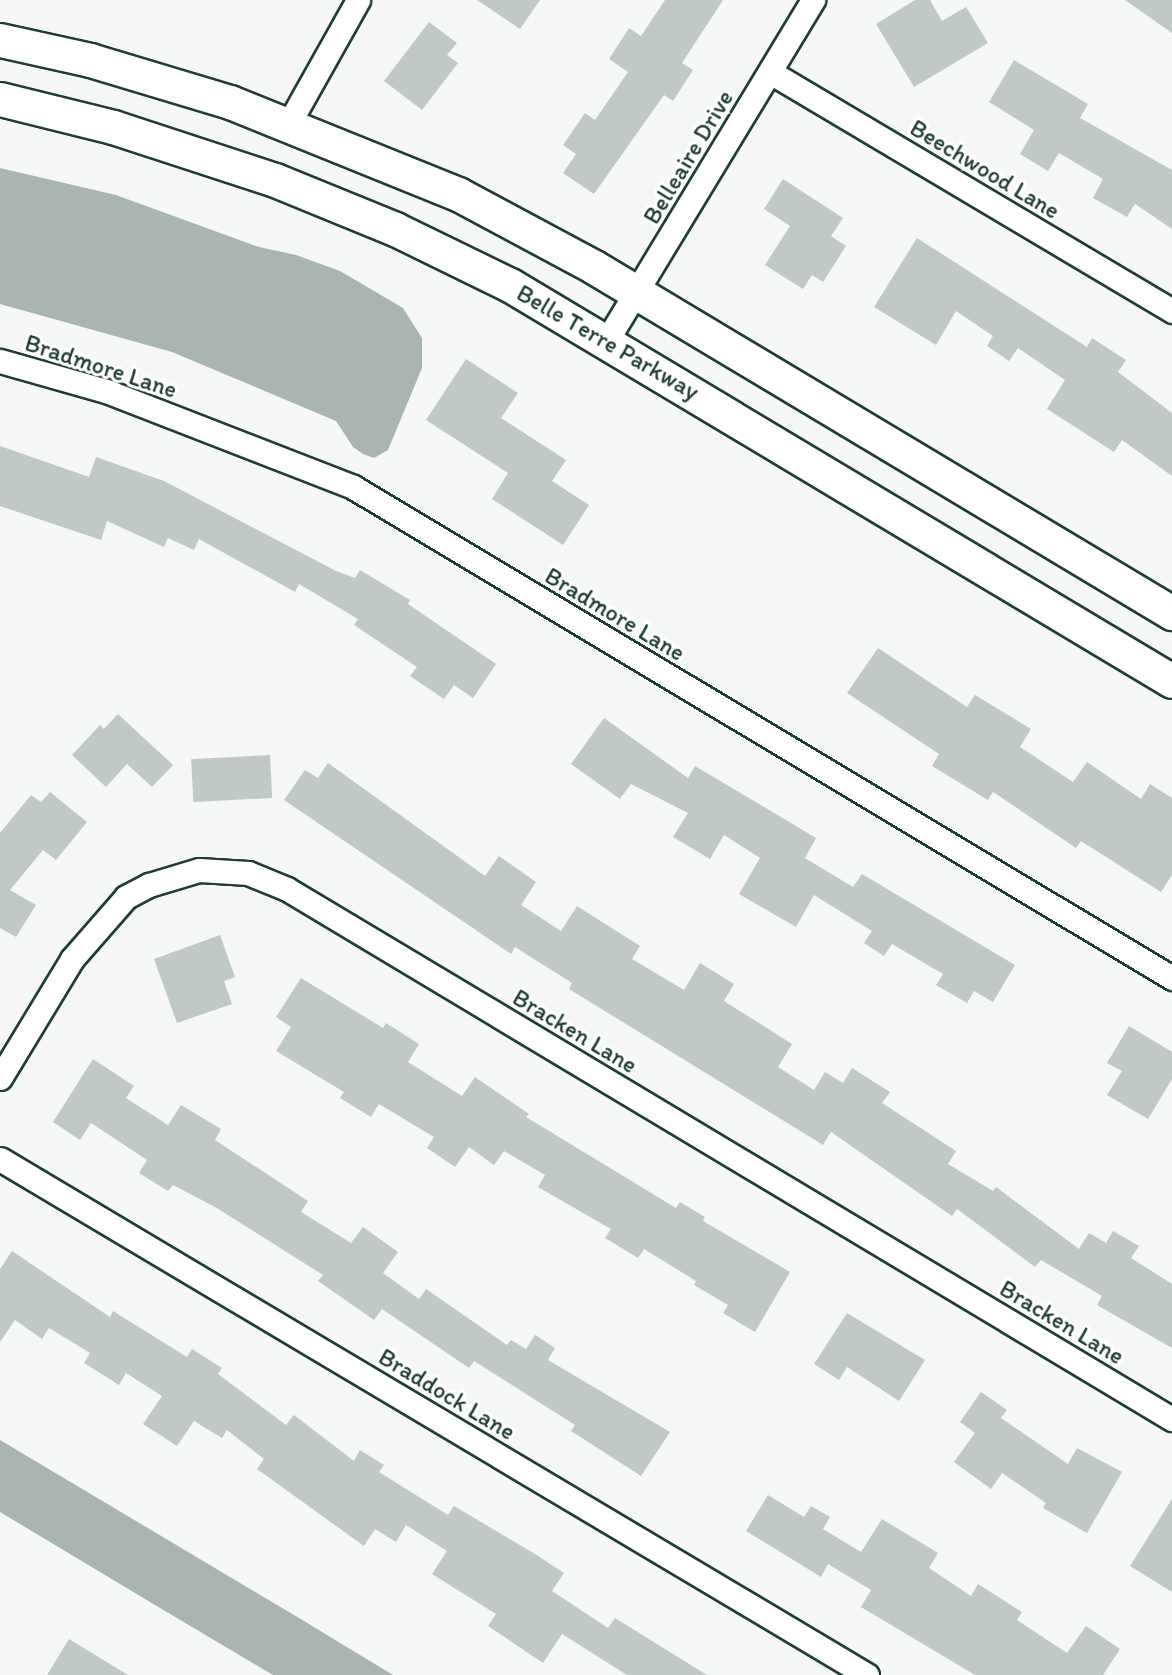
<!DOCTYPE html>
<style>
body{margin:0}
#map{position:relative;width:1172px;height:1675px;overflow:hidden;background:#f6f7f7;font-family:Itim,sans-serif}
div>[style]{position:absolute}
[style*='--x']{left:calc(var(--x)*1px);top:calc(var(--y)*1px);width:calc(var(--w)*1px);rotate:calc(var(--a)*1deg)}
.water>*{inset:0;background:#aab5b1}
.building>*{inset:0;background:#c0c9c6;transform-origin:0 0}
.roads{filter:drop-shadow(2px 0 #1f3d34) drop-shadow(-2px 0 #1f3d34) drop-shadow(0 2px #1f3d34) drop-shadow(0 -2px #1f3d34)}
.street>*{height:23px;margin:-11.5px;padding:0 11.5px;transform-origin:11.5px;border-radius:11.5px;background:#fff}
.secondary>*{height:33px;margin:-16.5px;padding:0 16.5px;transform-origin:16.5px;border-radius:16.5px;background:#fff}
span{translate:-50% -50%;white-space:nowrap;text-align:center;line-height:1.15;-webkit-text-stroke:6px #fff;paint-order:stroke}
.street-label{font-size:24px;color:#1f3d34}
</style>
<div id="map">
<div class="water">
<i style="clip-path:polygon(0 168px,116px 195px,259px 247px,296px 255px,340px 271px,403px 308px,422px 338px,422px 368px,388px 450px,374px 458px,363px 454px,353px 447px,336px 421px,172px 352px,0 304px)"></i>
<i style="clip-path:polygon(0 1440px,299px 1618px,393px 1675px,273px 1675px,150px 1602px,0 1512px)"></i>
</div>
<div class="building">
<i style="clip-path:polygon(477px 0,540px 0,520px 29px)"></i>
<i style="clip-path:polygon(665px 0,723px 0,682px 63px,693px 70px,673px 101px,664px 95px,594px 194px,563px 173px,576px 154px,563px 145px,585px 113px,595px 120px,628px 72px,609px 59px,629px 28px,641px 36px)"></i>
<i style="clip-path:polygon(915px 0,930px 0,942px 21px,966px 7px,988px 43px,914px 87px,876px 24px)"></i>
<i style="clip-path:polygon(1125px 0,1172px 0,1172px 33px)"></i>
<i style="clip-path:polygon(429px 22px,457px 43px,447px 55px,458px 63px,422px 110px,384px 81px)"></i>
<i style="clip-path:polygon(1014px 60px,1088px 104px,1080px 118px,1172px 170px,1172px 229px,1135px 204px,1127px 217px,1093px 198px,1103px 179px,1059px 153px,1048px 171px,1020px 154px,1034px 130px,989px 102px)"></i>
<i style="clip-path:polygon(783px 179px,843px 218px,831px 236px,846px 246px,823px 282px,812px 275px,803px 289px,765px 265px,790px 226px,764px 209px)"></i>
<i style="clip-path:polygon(917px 238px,1087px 347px,1092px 338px,1126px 360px,1118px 372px,1172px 413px,1172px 476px,1122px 440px,1114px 452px,1047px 409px,1065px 380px,1018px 348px,1009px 361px,987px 346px,993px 336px,956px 311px,936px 345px,874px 307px)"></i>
<i style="clip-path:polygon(466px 359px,518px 393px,501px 418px,566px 460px,552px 481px,589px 505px,563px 545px,492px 499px,508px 473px,426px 420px)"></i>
<i style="clip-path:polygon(0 446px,89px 477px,96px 457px,164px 481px,336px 571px,355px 578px,360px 570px,410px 600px,408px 604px,496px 664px,473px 698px,454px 685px,444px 699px,410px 676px,417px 667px,354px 625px,358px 619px,299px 584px,295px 592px,199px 539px,194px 550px,168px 538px,164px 547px,107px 521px,101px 540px,0 506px)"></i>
<i style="clip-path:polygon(878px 648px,967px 707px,975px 695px,1031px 729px,1020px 747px,1073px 782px,1087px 762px,1141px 799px,1150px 784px,1172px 798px,1172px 875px,1161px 892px,1081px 841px,1076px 848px,993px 792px,988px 800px,932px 766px,939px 754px,847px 693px)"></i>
<i style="clip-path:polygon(118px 714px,173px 765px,152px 787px,127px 764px,106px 787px,72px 755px,100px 725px,104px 729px)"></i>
<i style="clip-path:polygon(604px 718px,688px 778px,695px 766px,816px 838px,805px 858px,853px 887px,862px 874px,1015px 965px,993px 1002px,974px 991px,967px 1003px,936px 985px,943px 974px,892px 944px,884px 956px,864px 943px,872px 931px,814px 895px,796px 927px,739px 894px,760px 858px,724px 835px,710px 859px,673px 837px,688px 813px,631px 784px,620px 799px,571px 764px)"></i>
<i style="left:270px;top:755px;width:43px;height:79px;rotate:87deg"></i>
<i style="clip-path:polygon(328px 763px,485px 876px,499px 856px,536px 882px,521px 905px,561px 931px,577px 906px,640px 946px,632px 959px,684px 990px,700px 963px,734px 984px,724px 1001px,792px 1044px,778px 1067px,814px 1090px,825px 1072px,843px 1083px,852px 1068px,890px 1092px,882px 1103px,956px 1151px,948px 1164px,993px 1191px,996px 1187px,1079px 1249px,1089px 1233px,1106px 1243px,1113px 1231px,1139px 1246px,1131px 1258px,1172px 1284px,1172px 1348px,1097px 1305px,1102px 1296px,1041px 1260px,1035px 1267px,957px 1209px,952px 1216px,831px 1132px,823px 1145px,569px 989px,572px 983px,515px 947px,511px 954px,284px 800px,305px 770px,318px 778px)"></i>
<i style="clip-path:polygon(50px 792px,87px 822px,56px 860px,43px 850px,10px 890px,36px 905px,16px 937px,0 928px,0 833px,31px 795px,41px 802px)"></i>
<i style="clip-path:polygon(220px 935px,235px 977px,224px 981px,232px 1004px,177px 1023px,154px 959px)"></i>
<i style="clip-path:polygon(301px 978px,383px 1028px,386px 1023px,419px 1044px,408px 1062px,462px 1096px,475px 1077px,529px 1114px,526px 1117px,676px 1208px,680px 1202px,705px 1217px,703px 1221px,790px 1272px,755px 1332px,723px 1313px,728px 1305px,694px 1285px,696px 1281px,644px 1249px,638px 1258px,605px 1238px,611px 1229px,538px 1187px,545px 1175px,504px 1151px,494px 1165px,469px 1147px,455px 1167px,427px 1148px,434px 1137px,379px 1104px,371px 1117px,340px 1098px,344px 1092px,276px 1051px,291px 1027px,276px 1017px)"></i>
<i style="clip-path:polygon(1129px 1026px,1172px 1052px,1172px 1079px,1148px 1119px,1107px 1095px,1122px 1071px,1107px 1063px)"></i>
<i style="clip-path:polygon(93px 1059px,134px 1086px,126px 1098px,168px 1125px,181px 1105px,221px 1129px,215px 1140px,308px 1201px,301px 1212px,351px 1243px,363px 1227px,398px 1252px,383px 1273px,419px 1299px,426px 1289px,507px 1345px,511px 1340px,526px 1349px,535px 1335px,555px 1348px,548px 1360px,670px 1432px,641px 1476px,571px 1431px,575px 1425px,474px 1361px,469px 1368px,382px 1309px,374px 1320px,318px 1281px,323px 1275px,215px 1207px,173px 1185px,168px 1191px,139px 1173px,147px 1160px,91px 1123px,80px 1140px,53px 1122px)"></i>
<i style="clip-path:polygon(12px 1251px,110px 1317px,113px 1311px,187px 1357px,192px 1349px,222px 1368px,218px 1374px,286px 1425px,294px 1415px,354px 1461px,360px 1450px,384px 1465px,379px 1472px,448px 1515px,454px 1506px,535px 1554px,564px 1573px,552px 1591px,608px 1628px,615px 1618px,707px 1675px,627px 1675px,562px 1634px,543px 1663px,488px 1626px,496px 1614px,432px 1574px,447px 1551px,406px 1525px,396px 1542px,375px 1529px,364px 1546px,257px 1469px,264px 1459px,227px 1430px,222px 1438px,194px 1421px,177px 1446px,143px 1424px,162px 1396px,126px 1373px,119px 1385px,84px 1363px,90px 1353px,49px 1328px,42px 1339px,15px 1320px,0 1342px,0 1269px)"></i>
<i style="clip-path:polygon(847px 1313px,925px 1360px,899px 1401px,847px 1367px,839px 1380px,814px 1364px)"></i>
<i style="clip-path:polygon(981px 1392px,1007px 1410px,1001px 1418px,1068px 1464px,1077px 1448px,1122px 1472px,1087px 1533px,1043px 1508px,1046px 1503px,1002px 1473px,991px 1489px,954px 1462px,975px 1433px,960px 1422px)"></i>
<i style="clip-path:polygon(768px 1495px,804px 1517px,811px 1506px,830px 1517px,823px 1529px,861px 1552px,882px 1519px,938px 1553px,929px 1568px,971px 1596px,978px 1584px,1022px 1612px,1017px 1620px,1067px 1653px,1086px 1626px,1120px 1649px,1103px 1675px,975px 1675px,861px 1607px,871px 1590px,828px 1564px,821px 1577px,746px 1531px)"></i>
<i style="clip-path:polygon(1172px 1499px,1172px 1592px,1130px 1566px)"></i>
<i style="clip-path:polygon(69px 1639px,128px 1675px,47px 1675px)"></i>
</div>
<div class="roads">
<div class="street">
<i style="--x:770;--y:72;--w:468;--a:30.7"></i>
<i style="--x:289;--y:123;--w:141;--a:-60.7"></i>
<i style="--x:607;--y:340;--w:398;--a:-58.8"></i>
<i style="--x:0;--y:361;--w:110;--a:15.8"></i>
<i style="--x:106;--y:391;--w:265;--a:21.2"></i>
<i style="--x:353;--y:487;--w:955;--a:30.94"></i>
<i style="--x:0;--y:1078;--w:139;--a:-58.8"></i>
<i style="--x:72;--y:959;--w:82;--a:-48.9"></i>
<i style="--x:126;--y:897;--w:26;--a:-28"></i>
<i style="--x:149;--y:885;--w:52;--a:-16.7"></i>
<i style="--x:199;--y:870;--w:49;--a:3.5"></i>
<i style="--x:248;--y:873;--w:42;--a:22.3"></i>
<i style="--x:287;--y:889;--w:1032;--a:30.92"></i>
<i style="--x:0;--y:1159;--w:1009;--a:30.76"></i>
</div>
<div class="secondary">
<i style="--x:0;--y:40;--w:92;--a:12.5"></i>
<i style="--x:90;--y:60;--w:146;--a:16.7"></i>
<i style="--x:230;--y:102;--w:246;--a:22"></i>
<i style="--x:458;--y:194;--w:154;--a:28.2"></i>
<i style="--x:594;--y:267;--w:674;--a:30.91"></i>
<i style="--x:0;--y:99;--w:116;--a:13.9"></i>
<i style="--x:113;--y:127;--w:170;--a:18.1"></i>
<i style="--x:275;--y:180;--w:130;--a:22.2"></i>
<i style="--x:395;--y:229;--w:128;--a:26"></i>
<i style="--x:510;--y:285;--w:771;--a:30.89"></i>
</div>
</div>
<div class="street-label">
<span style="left:688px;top:157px;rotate:-59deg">Belleaire Drive</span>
<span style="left:985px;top:169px;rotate:31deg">Beechwood Lane</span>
<span style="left:608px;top:342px;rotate:30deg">Belle Terre Parkway</span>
<span style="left:101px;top:366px;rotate:18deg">Bradmore Lane</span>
<span style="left:615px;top:614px;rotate:31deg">Bradmore Lane</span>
<span style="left:575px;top:1031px;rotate:31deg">Bracken Lane</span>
<span style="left:1062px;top:1322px;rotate:31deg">Bracken Lane</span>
<span style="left:447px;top:1394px;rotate:31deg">Braddock Lane</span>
</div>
</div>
